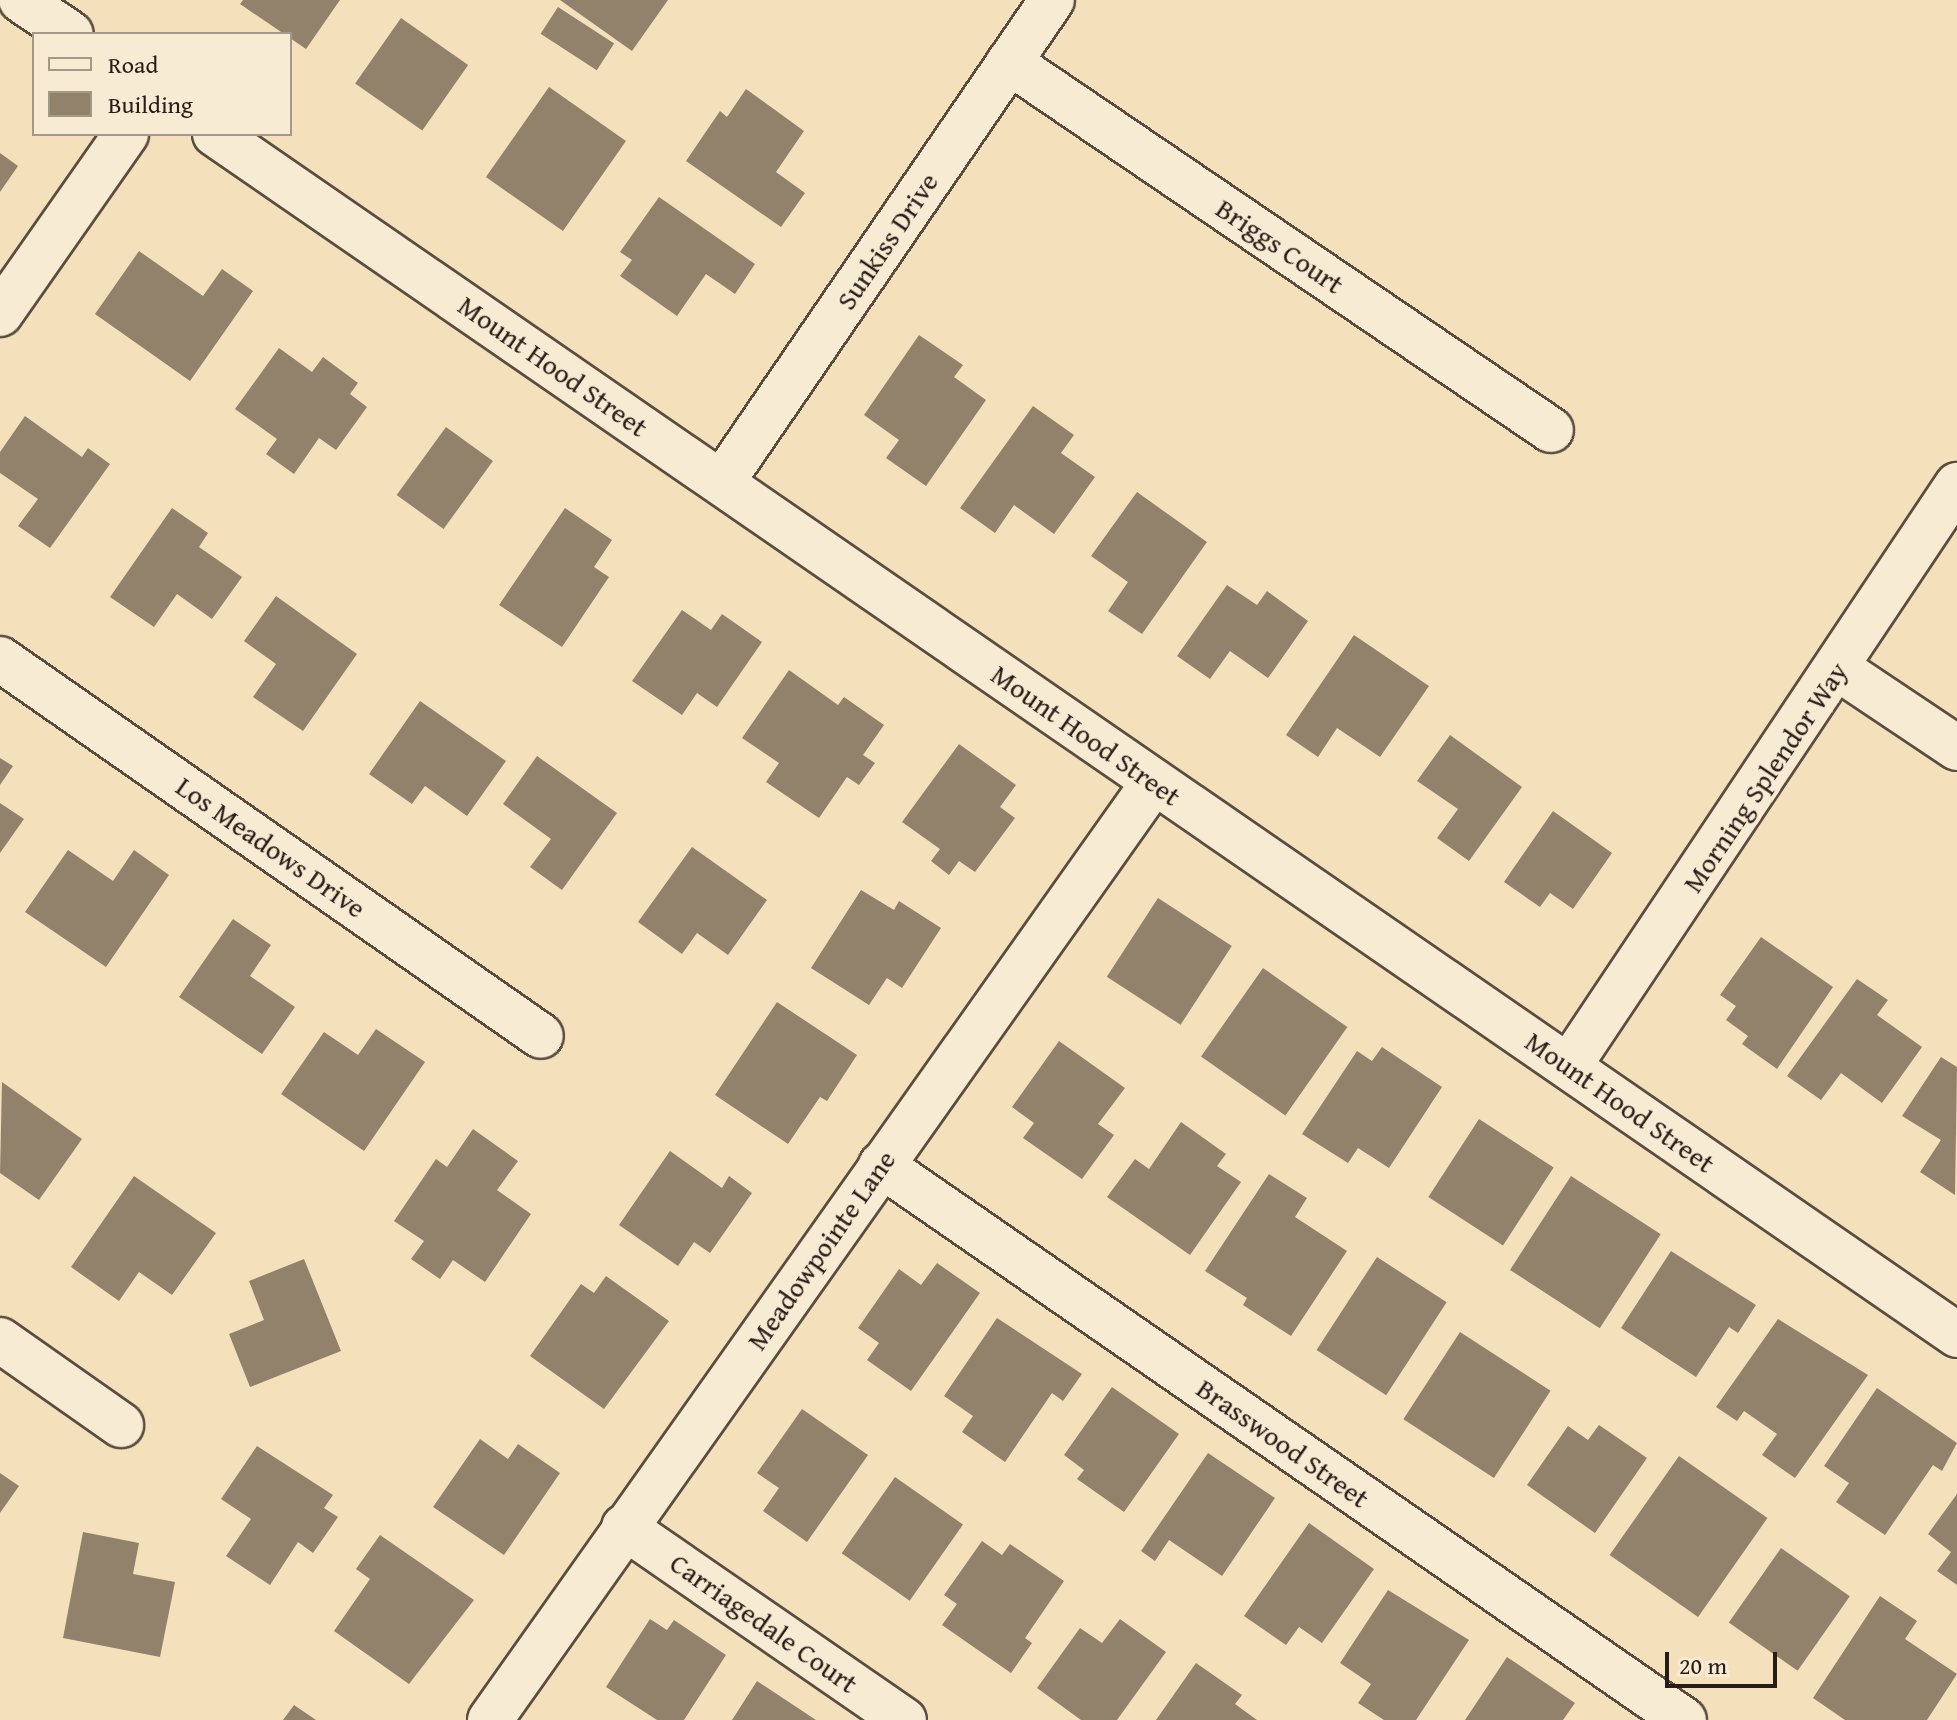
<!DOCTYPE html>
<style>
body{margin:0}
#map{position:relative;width:1957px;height:1720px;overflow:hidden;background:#f4e0bb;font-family:"Gentium Book Plus",serif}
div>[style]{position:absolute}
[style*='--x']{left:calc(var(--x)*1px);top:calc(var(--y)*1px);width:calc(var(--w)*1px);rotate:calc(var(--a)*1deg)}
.building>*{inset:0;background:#92826c;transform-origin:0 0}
.roads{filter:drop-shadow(2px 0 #5a4d40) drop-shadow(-2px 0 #5a4d40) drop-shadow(0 2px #5a4d40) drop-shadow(0 -2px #5a4d40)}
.minor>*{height:44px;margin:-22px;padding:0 22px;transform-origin:22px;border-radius:22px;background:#f8ebd3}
.tertiary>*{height:44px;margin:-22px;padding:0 22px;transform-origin:22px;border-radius:22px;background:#f8ebd3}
span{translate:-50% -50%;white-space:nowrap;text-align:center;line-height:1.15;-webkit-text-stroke:8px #f8ebd3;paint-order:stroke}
.street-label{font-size:28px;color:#271c17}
.legend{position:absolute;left:32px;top:32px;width:260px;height:104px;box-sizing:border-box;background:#f8ebd3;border:2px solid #a49888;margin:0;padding:10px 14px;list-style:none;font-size:24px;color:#271c17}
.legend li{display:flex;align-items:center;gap:16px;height:40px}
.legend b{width:40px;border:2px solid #a49888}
.scale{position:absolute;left:1665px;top:1652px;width:112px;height:36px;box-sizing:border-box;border:4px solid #271c17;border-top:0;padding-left:10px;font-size:24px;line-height:28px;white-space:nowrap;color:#271c17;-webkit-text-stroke:6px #f8ebd3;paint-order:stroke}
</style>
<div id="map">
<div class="building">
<i style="clip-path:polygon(243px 0,340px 0,306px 49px,240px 4px)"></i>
<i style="clip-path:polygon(560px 0,668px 0,632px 51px)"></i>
<i style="left:558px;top:7px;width:67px;height:32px;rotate:33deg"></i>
<i style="left:401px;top:18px;width:82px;height:80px;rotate:35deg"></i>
<i style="left:549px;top:87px;width:94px;height:110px;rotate:35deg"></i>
<i style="clip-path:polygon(746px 89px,804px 131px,776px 172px,805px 193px,781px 227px,686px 161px,720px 111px,727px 117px)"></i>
<i style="clip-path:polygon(0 153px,18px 166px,0 192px)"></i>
<i style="clip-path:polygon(659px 197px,755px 264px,735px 294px,706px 274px,677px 316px,620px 276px,632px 260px,620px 252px)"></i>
<i style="clip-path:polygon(139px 251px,203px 296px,222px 269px,253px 291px,190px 381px,95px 314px)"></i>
<i style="clip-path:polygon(919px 335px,963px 365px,954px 377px,986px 400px,926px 486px,886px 458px,899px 440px,864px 415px)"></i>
<i style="clip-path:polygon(279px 348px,312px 372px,323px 357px,358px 383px,350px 394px,367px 407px,336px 450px,319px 438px,294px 474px,266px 454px,277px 439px,235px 409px)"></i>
<i style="clip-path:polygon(1033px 406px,1074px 435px,1061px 453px,1095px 477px,1054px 534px,1014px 505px,995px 533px,960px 508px)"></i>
<i style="clip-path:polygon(25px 416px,82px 457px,88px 448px,110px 464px,50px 548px,18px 526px,38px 499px,0 473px,0 452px)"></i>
<i style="left:446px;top:427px;width:58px;height:84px;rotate:36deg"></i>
<i style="clip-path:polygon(1137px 492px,1207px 542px,1142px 634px,1108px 611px,1128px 582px,1091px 556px)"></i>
<i style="clip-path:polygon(172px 508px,208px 533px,199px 547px,242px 577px,212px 619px,177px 594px,154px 627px,110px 597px)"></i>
<i style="clip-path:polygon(565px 508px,612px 540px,594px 567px,609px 577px,562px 647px,499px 605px)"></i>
<i style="clip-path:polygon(1227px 585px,1257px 605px,1267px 591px,1308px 621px,1268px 678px,1230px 651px,1210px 679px,1177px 656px)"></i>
<i style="clip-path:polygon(276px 596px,357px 654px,303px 731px,253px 697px,276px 664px,244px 641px)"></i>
<i style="clip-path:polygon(682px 610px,711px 630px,722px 614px,762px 642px,717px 707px,697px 693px,682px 715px,632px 681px)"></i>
<i style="clip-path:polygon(1354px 635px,1429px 686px,1380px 757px,1337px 728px,1318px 757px,1286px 735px)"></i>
<i style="clip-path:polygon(789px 670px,838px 705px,844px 697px,884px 725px,863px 755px,875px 763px,859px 785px,847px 777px,819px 818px,766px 782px,779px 763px,742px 738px)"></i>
<i style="clip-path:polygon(420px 701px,506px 761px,467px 816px,425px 786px,412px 804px,369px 774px)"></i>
<i style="clip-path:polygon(1450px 735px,1522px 787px,1469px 861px,1437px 838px,1458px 809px,1417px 781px)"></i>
<i style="clip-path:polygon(959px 744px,1016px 785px,1000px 807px,1015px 818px,975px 872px,959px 861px,949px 875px,931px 861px,940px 849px,902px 822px)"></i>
<i style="clip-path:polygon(537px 756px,617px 813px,562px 890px,530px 867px,551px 839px,503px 804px)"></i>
<i style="clip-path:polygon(0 758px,13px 766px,0 785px)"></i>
<i style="clip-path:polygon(0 803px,24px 819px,0 853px)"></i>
<i style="clip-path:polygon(1553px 811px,1612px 853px,1573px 909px,1550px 893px,1540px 907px,1504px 882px)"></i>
<i style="clip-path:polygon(692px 847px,767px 900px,728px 955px,697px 933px,682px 954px,638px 922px)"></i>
<i style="clip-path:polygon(68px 850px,113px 881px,134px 850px,169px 875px,106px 967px,25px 912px)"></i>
<i style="clip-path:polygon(861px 890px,894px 910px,899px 901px,941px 928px,902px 988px,887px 978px,869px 1005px,811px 968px)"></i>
<i style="left:1158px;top:898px;width:88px;height:94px;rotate:33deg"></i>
<i style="clip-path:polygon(233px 919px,271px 945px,250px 976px,295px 1007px,262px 1054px,179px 997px)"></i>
<i style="clip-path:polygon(1761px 937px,1833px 987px,1777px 1069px,1742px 1044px,1748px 1036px,1726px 1020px,1736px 1006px,1720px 995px)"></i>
<i style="left:1263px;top:968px;width:103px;height:108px;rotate:35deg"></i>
<i style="clip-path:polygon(1857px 979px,1888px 1000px,1877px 1015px,1922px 1047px,1882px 1103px,1841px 1073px,1821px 1100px,1787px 1076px)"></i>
<i style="clip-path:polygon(777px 1002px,857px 1055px,827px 1101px,820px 1097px,788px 1144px,715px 1095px)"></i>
<i style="clip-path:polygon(376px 1029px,425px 1062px,364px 1151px,281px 1094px,324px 1032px,358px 1055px)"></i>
<i style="clip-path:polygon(1059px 1041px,1125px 1088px,1098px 1124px,1114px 1135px,1082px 1179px,1023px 1138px,1034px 1123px,1012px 1107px)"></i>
<i style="clip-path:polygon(1382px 1047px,1442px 1087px,1389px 1168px,1358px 1148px,1348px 1163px,1302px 1134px,1357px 1051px,1372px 1061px)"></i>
<i style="clip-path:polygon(1941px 1057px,1957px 1067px,1955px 1195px,1920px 1172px,1941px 1140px,1902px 1116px)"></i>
<i style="clip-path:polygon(2px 1082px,82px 1139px,39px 1200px,0 1173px)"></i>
<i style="left:1479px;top:1119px;width:89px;height:93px;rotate:33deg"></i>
<i style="clip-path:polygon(1181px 1122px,1226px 1154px,1217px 1166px,1241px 1182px,1190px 1255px,1107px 1197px,1135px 1159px,1149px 1169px)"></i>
<i style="clip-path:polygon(473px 1129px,518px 1161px,497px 1190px,531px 1214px,485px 1282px,453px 1260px,440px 1279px,411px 1259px,424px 1241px,394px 1221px,436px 1159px,447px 1167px)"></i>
<i style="clip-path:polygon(670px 1151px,722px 1188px,729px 1176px,752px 1193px,710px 1253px,694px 1242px,678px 1266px,619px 1225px)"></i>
<i style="clip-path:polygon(1269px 1174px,1307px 1198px,1295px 1217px,1347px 1251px,1291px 1336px,1243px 1305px,1247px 1298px,1205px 1271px)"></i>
<i style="clip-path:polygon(134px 1176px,216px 1233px,172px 1295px,139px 1272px,119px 1301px,71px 1267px)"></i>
<i style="left:1571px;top:1176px;width:107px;height:112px;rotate:33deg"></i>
<i style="clip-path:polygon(1671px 1251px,1756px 1305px,1738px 1333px,1729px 1327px,1696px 1377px,1621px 1328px)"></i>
<i style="left:1377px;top:1257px;width:83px;height:111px;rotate:33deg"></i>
<i style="clip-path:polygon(304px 1259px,341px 1351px,250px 1387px,229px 1334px,264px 1320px,249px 1281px)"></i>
<i style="clip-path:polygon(937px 1263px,980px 1293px,911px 1391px,867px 1360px,879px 1343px,858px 1328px,899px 1269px,921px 1285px)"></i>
<i style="clip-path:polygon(606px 1276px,669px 1321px,604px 1409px,530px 1356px,581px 1284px,594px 1293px)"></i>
<i style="clip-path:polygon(997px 1318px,1082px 1374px,1063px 1401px,1052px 1393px,1005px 1462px,962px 1432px,973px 1416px,944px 1396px)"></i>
<i style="clip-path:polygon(1778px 1319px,1868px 1375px,1795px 1478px,1762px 1455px,1777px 1434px,1744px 1411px,1737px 1421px,1716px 1407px)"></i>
<i style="left:1460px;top:1332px;width:108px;height:104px;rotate:33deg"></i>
<i style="clip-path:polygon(1112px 1387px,1179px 1434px,1124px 1512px,1077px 1479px,1084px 1470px,1064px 1455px)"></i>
<i style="clip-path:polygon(1877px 1388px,1957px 1443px,1942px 1471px,1933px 1465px,1885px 1535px,1836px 1502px,1849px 1483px,1824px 1466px)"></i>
<i style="clip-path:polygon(802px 1409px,868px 1455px,807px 1542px,763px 1511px,779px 1488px,757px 1473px)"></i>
<i style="clip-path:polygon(1599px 1425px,1647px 1458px,1595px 1533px,1527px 1485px,1568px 1426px,1588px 1440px)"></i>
<i style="clip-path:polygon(480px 1439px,508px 1459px,518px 1444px,560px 1473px,504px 1555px,433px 1507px)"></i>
<i style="clip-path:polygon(257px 1446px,333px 1495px,324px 1508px,338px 1517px,313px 1553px,298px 1542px,270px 1585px,226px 1556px,251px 1519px,221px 1499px)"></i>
<i style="clip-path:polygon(1208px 1453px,1275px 1498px,1222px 1576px,1169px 1540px,1155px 1561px,1141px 1551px)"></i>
<i style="left:1679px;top:1456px;width:108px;height:121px;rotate:35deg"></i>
<i style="clip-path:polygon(0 1473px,19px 1486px,0 1513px)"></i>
<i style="left:895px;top:1477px;width:83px;height:93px;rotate:35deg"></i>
<i style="clip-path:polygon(1957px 1494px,1957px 1585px,1937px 1571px,1951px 1552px,1928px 1534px)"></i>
<i style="clip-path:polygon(1309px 1523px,1374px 1569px,1322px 1643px,1299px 1627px,1286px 1645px,1244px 1616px)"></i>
<i style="clip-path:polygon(83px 1532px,139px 1543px,133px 1574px,175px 1582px,160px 1657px,63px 1638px)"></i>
<i style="clip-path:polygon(380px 1535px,474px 1600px,409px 1684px,334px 1631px,370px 1579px,356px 1569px)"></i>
<i style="clip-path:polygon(982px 1541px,1002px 1555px,1010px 1544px,1064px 1581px,1025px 1638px,1032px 1643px,1011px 1673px,942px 1625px,957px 1604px,944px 1595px)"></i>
<i style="left:1781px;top:1548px;width:84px;height:91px;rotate:35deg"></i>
<i style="clip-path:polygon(1388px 1590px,1469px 1640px,1416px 1720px,1384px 1720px,1358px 1703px,1371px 1684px,1340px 1663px)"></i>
<i style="clip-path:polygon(1880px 1596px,1917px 1621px,1905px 1639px,1957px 1674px,1927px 1720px,1845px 1720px,1813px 1698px)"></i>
<i style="clip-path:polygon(650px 1619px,667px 1630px,674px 1620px,726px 1655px,684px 1720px,657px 1720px,606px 1687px)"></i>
<i style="clip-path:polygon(1120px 1619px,1166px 1652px,1117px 1720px,1081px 1720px,1037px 1688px,1080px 1628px,1102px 1643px)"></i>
<i style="clip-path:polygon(1507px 1657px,1575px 1703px,1563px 1720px,1465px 1720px)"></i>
<i style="clip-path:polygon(1196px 1663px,1242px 1695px,1235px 1704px,1257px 1720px,1156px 1720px)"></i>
<i style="clip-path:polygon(757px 1681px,816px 1720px,732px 1720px)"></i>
<i style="clip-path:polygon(294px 1705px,316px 1720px,283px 1720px)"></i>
</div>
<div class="roads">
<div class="minor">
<i style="--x:1009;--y:62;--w:655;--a:34.18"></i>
<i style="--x:0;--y:314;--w:220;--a:-55"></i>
<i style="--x:722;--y:482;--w:584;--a:-55.6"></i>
<i style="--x:0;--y:659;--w:659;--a:34.87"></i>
<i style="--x:1839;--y:669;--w:142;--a:33.8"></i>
<i style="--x:1569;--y:1066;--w:699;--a:-56.26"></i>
<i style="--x:881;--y:1165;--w:976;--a:34.65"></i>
<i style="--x:0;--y:1340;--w:148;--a:35.1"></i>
<i style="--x:624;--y:1527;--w:340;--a:34.6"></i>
<i style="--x:490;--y:1720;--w:1149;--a:-54.71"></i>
</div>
<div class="tertiary">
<i style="--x:21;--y:0;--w:60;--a:34.2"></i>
<i style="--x:215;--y:134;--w:2116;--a:34.58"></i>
</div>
</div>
<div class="street-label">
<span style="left:887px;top:241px;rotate:-56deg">Sunkiss Drive</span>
<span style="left:1280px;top:246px;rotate:34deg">Briggs Court</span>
<span style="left:553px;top:366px;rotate:35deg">Mount Hood Street</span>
<span style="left:1086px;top:735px;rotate:35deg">Mount Hood Street</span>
<span style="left:1765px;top:777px;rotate:-56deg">Morning Splendor Way</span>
<span style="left:271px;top:847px;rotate:35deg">Los Meadows Drive</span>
<span style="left:1620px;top:1102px;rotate:35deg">Mount Hood Street</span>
<span style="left:821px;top:1250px;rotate:-55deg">Meadowpointe Lane</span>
<span style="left:1283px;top:1443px;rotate:35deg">Brasswood Street</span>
<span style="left:764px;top:1623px;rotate:35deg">Carriagedale Court</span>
</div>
<ul class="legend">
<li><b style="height:10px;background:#f8ebd3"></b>Road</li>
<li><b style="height:22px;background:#92826c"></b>Building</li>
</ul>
<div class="scale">20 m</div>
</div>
